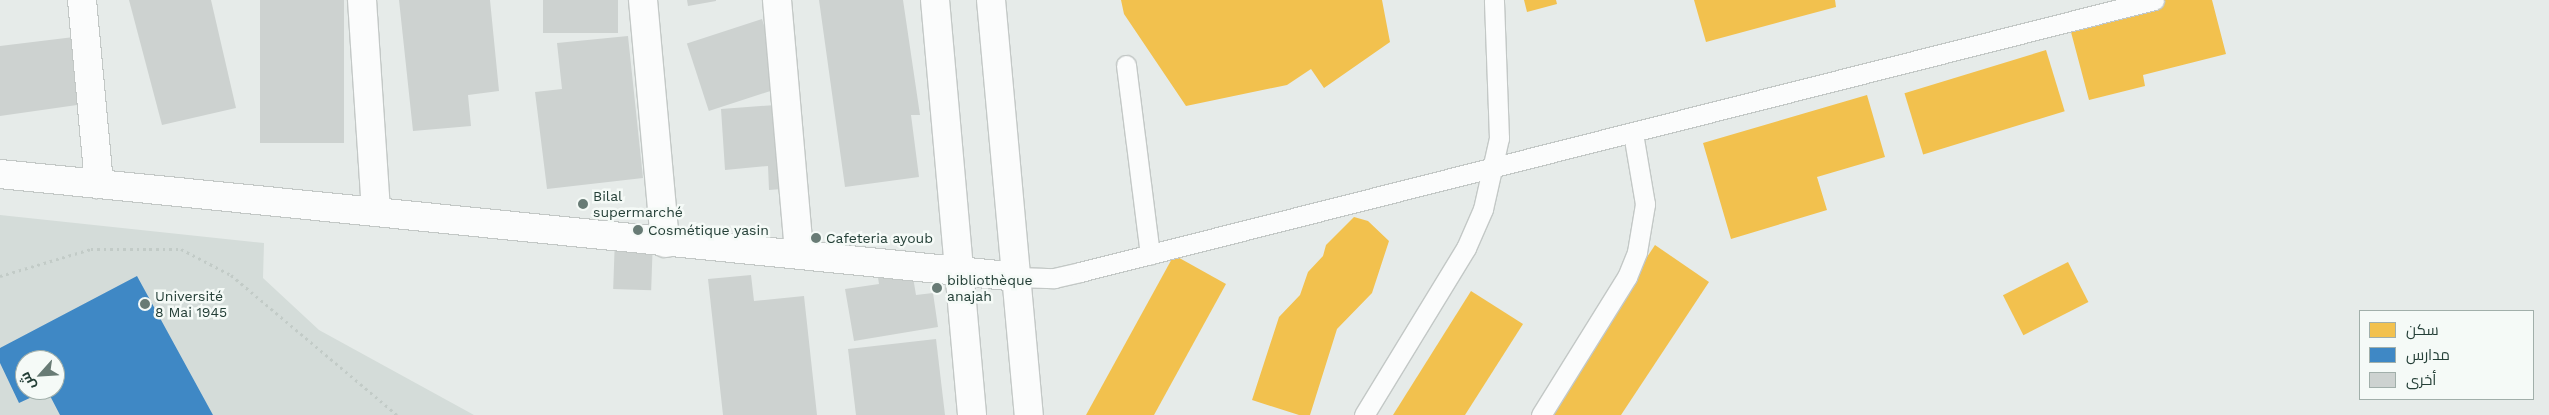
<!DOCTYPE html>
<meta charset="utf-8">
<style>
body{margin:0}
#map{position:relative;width:2549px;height:415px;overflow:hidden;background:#e6ebe9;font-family:"Work Sans",Cairo,sans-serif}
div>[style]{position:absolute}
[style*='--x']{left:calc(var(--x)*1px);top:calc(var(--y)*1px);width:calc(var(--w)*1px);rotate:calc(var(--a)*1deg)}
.built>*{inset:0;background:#d4dcd9}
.homes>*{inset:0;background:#f2c14e;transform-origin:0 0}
.schools>*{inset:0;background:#3f88c5}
.building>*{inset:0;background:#cdd2d0;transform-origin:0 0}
.path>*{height:3px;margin-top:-1.5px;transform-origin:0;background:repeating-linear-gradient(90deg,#c2cbc7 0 2.5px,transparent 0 6.5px)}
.roads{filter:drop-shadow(1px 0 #c3c8c6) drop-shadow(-1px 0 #c3c8c6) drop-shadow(0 1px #c3c8c6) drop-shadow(0 -1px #c3c8c6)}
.lane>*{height:19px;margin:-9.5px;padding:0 9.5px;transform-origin:9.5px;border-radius:9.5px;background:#fbfcfc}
.street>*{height:28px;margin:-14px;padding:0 14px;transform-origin:14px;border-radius:14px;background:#fbfcfc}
.secondary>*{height:28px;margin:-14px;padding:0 14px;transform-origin:14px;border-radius:14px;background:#fbfcfc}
.dots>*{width:14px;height:14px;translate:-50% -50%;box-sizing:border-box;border:2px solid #f5faf7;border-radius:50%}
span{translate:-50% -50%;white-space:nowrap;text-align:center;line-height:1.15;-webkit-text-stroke:5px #f5faf7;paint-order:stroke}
.poi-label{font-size:14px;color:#243f37}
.left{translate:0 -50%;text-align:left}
.legend{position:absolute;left:2359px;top:310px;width:175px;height:90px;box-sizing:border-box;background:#f5faf7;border:1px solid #a1afaa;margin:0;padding:6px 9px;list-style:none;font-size:15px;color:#243f37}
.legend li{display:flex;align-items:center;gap:10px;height:25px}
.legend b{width:25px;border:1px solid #a1afaa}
.north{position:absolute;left:15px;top:350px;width:50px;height:50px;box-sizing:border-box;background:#f5faf7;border:1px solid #a1afaa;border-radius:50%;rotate:244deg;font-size:14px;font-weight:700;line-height:20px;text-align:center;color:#243f37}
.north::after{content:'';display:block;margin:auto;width:18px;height:22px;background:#687b75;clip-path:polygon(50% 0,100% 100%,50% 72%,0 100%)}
</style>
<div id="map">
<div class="built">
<i style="clip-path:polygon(evenodd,0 215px,264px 243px,263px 278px,319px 330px,474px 415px,0 415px,0 215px,25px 360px,55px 360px,55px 390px,25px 390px,25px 360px)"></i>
</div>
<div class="homes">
<i style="clip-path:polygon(1121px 0,1382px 0,1390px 42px,1324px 88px,1311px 69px,1287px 85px,1186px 106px,1124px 14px)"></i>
<i style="clip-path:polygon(1524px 0,1556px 0,1557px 4px,1527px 12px)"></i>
<i style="clip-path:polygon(1694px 0,1835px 0,1836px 7px,1706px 42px)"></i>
<i style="clip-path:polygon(2130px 0,2212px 0,2226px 54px,2143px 75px,2145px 86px,2089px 100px,2067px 17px)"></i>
<i style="left:2046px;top:50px;width:64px;height:148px;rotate:73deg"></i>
<i style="clip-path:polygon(1867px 95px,1885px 157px,1817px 177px,1827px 210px,1731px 239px,1703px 143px)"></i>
<i style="clip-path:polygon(1354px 217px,1368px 221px,1389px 241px,1372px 293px,1337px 329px,1310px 415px,1299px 415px,1252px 400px,1279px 317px,1300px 295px,1308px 272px,1323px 256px,1326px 245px)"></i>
<i style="clip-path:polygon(1655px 245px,1709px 282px,1621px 415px,1547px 415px,1544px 413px)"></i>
<i style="clip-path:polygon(1174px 255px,1226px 284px,1154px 415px,1086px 415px)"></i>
<i style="left:2068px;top:262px;width:45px;height:73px;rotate:63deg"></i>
<i style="clip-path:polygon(1471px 291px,1523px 324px,1465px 415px,1393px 415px)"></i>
</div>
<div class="schools">
<i style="clip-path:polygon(evenodd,137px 276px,213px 415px,60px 415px,47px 390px,19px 403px,0 363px,0 348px,137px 276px,25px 360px,55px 360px,55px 390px,25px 390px,25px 360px)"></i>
</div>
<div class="building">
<i style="clip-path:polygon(129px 0,211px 0,236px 108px,162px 125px)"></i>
<i style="left:260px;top:0;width:84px;height:143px"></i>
<i style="clip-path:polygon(399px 0,490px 0,499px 91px,468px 95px,471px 126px,413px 131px)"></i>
<i style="left:543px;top:0;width:75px;height:33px"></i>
<i style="clip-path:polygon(687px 0,716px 0,716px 1px,688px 6px)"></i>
<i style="clip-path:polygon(819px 0,903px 0,920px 115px,911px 115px,919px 177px,845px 187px)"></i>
<i style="left:762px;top:19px;width:71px;height:79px;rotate:72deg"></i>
<i style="clip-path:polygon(628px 36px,643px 178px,547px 189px,535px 92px,562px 89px,557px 43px)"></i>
<i style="clip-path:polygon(74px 37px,84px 104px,0 116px,0 46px)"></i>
<i style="clip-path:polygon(789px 104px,795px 188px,769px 190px,768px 166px,725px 170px,721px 109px)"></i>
<i style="left:615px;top:237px;width:38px;height:52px;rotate:2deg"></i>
<i style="clip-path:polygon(911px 265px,916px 295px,933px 293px,938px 327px,854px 341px,845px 289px,879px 284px,877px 271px)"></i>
<i style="clip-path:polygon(751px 275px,754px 301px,804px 296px,817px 415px,723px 415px,708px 279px)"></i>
<i style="clip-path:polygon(936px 339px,945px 415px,856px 415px,848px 349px)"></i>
</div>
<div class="path">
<i style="--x:0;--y:276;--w:95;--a:-16.5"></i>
<i style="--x:91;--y:249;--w:90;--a:0"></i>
<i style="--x:181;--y:249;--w:56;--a:27.5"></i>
<i style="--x:231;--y:275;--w:217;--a:40.1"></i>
</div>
<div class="roads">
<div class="lane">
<i style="--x:1126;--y:65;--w:191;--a:82.8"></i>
<i style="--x:1017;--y:277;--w:37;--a:2"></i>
<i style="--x:1054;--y:278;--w:27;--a:-13"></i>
<i style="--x:1080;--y:272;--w:1108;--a:-14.21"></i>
<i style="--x:1364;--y:415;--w:196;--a:-58.6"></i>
<i style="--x:1466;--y:248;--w:43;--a:-66.4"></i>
<i style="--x:1483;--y:209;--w:73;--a:-77.3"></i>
<i style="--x:1499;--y:138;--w:138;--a:-92.1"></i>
<i style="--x:1541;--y:415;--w:163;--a:-58.1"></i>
<i style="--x:1627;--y:277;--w:27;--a:-68"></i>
<i style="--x:1637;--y:252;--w:49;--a:-80.5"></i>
<i style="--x:1645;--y:204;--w:72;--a:-99.6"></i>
</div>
<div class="street">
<i style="--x:82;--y:0;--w:185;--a:84.7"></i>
<i style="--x:362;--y:0;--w:212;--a:86.2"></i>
<i style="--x:643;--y:0;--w:244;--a:84.8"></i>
<i style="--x:777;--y:0;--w:254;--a:85"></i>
</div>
<div class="secondary">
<i style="--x:935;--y:0;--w:417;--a:84.9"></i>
<i style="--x:991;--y:0;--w:417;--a:84.8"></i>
<i style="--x:0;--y:174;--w:1022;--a:5.78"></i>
</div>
</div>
<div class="dots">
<i style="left:583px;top:204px;background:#687b75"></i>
<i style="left:638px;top:230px;background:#687b75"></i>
<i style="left:816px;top:238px;background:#687b75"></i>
<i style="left:937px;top:288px;background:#687b75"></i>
<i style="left:145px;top:304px;background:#687b75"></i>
</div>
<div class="poi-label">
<span class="left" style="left:593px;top:204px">Bilal<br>supermarché</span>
<span class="left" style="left:648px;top:230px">Cosmétique yasin</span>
<span class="left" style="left:826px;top:238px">Cafeteria ayoub</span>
<span class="left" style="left:947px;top:288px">bibliothèque<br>anajah</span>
<span class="left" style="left:155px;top:304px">Université<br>8 Mai 1945</span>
</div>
<ul class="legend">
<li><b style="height:14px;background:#f2c14e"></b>سكن</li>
<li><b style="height:14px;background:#3f88c5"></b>مدارس</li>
<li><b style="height:14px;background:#cdd2d0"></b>أخرى</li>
</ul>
<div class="north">ش</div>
</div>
